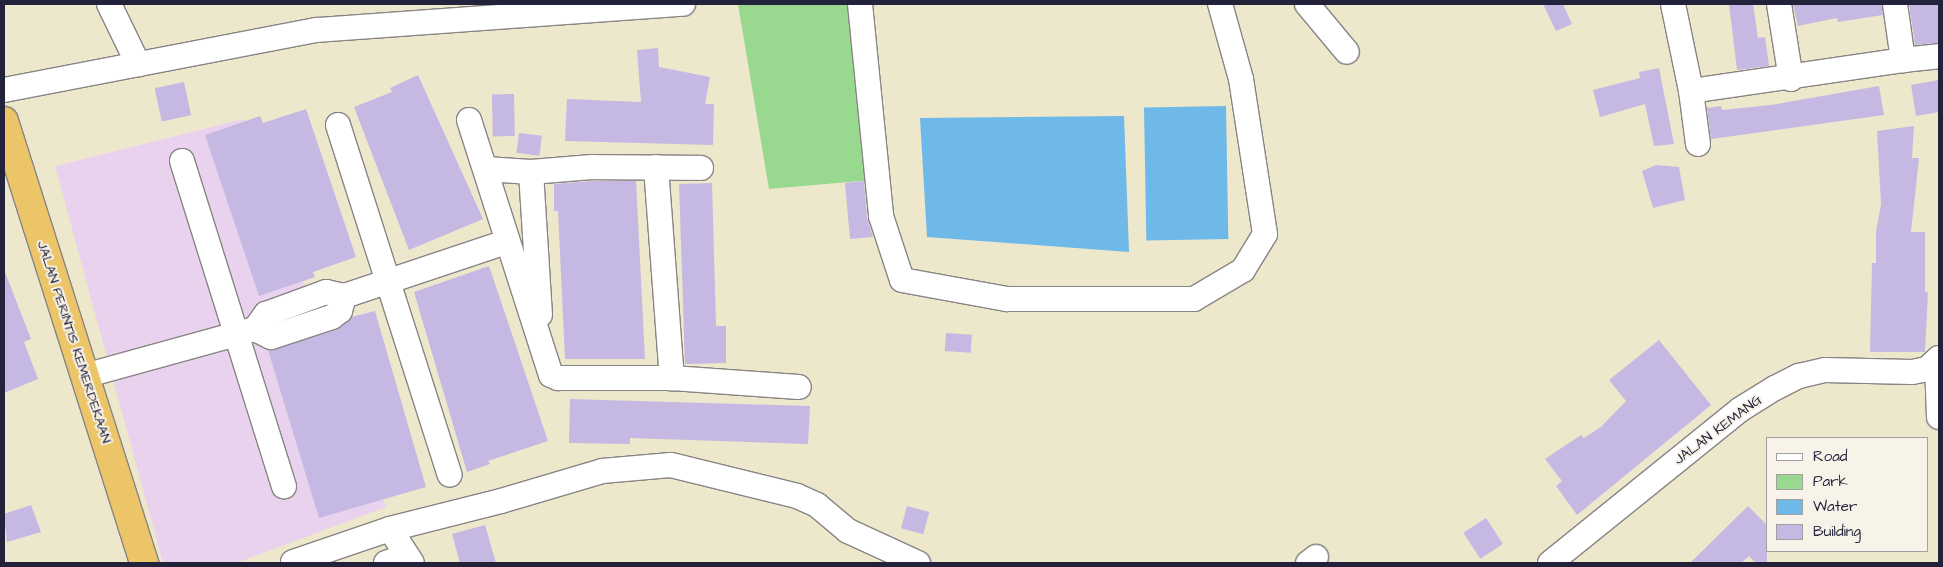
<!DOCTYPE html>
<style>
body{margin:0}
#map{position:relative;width:1943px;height:567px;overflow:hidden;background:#ede7cc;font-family:"Architects Daughter",sans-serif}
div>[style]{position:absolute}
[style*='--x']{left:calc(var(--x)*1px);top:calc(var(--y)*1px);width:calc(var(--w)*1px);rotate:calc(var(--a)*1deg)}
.built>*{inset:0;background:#e9d2ed}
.green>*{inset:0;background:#98d88f}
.water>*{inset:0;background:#6eb9e7;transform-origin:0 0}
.building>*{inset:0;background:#c5b9e3;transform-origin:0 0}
.roads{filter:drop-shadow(1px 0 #888484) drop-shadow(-1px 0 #888484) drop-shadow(0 1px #888484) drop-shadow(0 -1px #888484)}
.minor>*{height:24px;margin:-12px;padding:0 12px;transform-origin:12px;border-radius:12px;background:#fff}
.highway>*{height:28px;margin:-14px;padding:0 14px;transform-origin:14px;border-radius:14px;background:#edc569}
span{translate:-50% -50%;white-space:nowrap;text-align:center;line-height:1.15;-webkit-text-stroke:4px #f7f3e8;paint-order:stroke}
.street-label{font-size:14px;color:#22223b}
.frame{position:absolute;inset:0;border:5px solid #22223b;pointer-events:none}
.legend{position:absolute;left:1766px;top:437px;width:162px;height:115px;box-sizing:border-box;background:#f7f3e8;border:1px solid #a29fa3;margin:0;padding:6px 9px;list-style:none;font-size:15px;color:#22223b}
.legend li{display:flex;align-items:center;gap:10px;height:25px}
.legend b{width:25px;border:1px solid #a29fa3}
</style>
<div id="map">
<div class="built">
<i style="clip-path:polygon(244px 119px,386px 507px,236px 563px,163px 563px,55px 166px)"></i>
</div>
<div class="green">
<i style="clip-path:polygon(738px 4px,857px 4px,871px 180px,769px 189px)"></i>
</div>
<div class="water">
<i style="left:1226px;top:106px;width:133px;height:82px;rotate:89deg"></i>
<i style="clip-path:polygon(1124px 116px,1129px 252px,927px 237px,920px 118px)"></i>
</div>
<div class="building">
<i style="clip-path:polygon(1543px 4px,1563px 4px,1572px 24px,1556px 31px)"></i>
<i style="clip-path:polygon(1729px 4px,1753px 4px,1758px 38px,1765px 37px,1769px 66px,1737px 70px)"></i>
<i style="clip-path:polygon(1793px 4px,1882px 4px,1883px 15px,1838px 22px,1837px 18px,1798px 26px)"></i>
<i style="clip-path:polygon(1909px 4px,1939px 4px,1939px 43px,1915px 45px)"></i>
<i style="clip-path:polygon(658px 48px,659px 67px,710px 77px,705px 104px,714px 104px,713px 145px,565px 141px,567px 99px,641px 102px,637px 50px)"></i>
<i style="clip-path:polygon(1659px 68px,1674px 144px,1654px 146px,1645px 104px,1600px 117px,1593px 90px,1640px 78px,1639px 72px)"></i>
<i style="clip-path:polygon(418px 75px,483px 219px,409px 250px,354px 107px,392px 92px,390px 88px)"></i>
<i style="clip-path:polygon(1939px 80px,1939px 112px,1916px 116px,1911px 85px)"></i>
<i style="left:184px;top:82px;width:34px;height:30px;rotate:78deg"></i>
<i style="clip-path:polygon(1879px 86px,1884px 115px,1711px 139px,1707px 108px,1721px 106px,1722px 110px,1771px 105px)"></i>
<i style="left:514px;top:94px;width:42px;height:22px;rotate:89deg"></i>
<i style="clip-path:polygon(306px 109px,356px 257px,313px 272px,315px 277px,259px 296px,205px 135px,260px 116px,263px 123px)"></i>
<i style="clip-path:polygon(1914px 126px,1912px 158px,1919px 158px,1911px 232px,1925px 232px,1925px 292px,1928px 292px,1925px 352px,1870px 352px,1872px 263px,1876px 263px,1876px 232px,1881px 204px,1877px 131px)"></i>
<i style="left:519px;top:133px;width:23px;height:20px;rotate:7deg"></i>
<i style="clip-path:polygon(1656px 165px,1679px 167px,1685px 200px,1653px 208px,1642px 171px)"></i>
<i style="clip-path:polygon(592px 181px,636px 181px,645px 359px,565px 359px,558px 211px,554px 211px,554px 184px)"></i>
<i style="clip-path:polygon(864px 181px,867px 217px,873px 237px,850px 239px,845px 183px)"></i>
<i style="clip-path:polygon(712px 183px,716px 326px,726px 326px,726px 363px,685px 364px,679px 184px)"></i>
<i style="clip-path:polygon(489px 266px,548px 441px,488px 461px,490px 464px,467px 472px,414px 292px)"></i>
<i style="clip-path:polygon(5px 272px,31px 339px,24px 342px,38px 379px,4px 393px)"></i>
<i style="clip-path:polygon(375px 311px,426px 487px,319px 518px,268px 350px,336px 330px,351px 317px)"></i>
<i style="left:946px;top:333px;width:26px;height:18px;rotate:4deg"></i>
<i style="clip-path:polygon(1659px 340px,1711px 405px,1577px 515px,1556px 486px,1562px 481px,1545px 459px,1581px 435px,1584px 438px,1601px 427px,1626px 401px,1609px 380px)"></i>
<i style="clip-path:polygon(570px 399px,810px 406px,808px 444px,630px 438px,630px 444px,569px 443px)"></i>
<i style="clip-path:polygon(31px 505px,41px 532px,7px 542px,4px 514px)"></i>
<i style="left:907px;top:506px;width:23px;height:23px;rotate:15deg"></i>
<i style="clip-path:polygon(1748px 506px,1767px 525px,1767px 563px,1756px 563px,1749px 556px,1741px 563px,1690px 563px)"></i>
<i style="left:1486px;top:518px;width:31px;height:27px;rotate:57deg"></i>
<i style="clip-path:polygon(485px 525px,496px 563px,460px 563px,452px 534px)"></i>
</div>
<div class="roads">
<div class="minor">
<i style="--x:109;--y:4;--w:67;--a:64.2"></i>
<i style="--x:860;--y:4;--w:213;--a:84.3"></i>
<i style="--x:881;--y:216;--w:67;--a:71.8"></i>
<i style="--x:902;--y:280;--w:107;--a:10.3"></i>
<i style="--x:1007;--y:299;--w:187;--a:0"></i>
<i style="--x:1194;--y:299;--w:57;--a:-30.6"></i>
<i style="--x:1243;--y:270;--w:42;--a:-58.6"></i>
<i style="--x:1265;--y:234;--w:157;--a:-98.8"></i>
<i style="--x:1241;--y:79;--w:78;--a:-105.6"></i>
<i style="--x:1307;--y:4;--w:62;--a:50.2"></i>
<i style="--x:1673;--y:4;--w:89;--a:78.3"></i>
<i style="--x:1779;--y:4;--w:76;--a:80.9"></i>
<i style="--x:1895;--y:4;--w:57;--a:81.9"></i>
<i style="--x:1903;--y:60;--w:36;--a:-6"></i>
<i style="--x:4;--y:90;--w:319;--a:-10.9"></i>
<i style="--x:317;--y:30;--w:367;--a:-4.1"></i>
<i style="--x:469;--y:120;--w:268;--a:72.2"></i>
<i style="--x:551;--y:375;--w:8;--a:23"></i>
<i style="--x:558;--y:378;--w:114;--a:0"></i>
<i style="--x:672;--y:378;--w:127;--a:4.1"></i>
<i style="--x:338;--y:125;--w:367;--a:72.3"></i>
<i style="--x:1698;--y:144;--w:53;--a:-97.5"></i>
<i style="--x:1691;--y:91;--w:214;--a:-8.3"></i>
<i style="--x:182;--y:161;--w:341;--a:72.6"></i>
<i style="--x:656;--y:167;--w:212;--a:85.7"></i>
<i style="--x:486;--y:169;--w:45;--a:3.8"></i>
<i style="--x:531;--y:172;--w:61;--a:-4.7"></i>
<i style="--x:592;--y:167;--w:109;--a:0.5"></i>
<i style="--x:531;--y:172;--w:143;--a:86.4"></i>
<i style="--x:255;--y:329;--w:18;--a:27"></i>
<i style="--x:271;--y:337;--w:64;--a:-18.2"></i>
<i style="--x:332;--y:317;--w:10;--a:-37"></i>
<i style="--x:340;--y:311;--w:16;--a:-75"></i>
<i style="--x:1937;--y:363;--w:54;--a:87.9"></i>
<i style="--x:84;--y:376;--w:177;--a:-15.4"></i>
<i style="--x:255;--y:329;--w:19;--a:-54"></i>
<i style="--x:266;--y:314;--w:64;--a:-20.1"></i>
<i style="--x:326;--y:292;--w:18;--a:13"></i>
<i style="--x:344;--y:296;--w:171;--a:-18.4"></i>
<i style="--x:390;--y:529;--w:40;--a:57.1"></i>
<i style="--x:293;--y:562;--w:102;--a:-18.8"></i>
<i style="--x:390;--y:529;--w:114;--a:-14.2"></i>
<i style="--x:501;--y:501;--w:105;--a:-16.5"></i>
<i style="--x:602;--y:471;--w:69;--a:-5"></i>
<i style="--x:671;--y:465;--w:130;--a:13.8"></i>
<i style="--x:797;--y:496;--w:22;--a:24"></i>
<i style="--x:817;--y:505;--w:40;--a:40"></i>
<i style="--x:848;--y:531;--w:77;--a:24.6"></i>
<i style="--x:386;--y:563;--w:22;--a:-21"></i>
<i style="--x:1308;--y:563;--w:10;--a:-37"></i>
<i style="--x:1550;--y:563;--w:245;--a:-38.9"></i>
<i style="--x:1741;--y:409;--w:40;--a:-32"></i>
<i style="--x:1775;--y:388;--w:27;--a:-27"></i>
<i style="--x:1799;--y:376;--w:27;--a:-13"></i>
<i style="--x:1825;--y:370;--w:87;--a:1.3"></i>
<i style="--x:1912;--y:372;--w:15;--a:-11"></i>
<i style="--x:1927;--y:369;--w:16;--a:-43"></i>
</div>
<div class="highway">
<i style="--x:4;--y:121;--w:464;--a:72.4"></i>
</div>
</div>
<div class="street-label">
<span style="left:74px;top:342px;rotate:72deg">JALAN PERINTIS KEMERDEKAAN</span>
<span style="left:1718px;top:430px;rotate:-37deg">JALAN KEMANG</span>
</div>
<div class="frame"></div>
<ul class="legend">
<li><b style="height:6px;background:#fff"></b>Road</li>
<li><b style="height:14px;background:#98d88f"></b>Park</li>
<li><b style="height:14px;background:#6eb9e7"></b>Water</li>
<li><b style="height:14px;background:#c5b9e3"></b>Building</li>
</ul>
</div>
